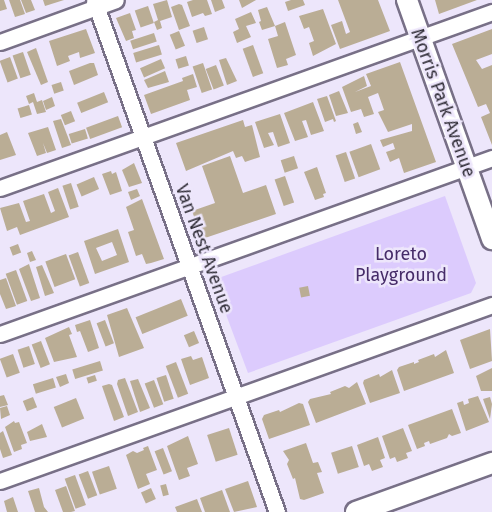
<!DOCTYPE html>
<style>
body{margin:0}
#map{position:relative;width:492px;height:512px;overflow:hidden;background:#ede6fb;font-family:"Fira Sans",sans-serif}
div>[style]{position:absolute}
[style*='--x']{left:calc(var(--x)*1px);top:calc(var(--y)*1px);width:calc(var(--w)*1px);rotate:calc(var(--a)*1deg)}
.green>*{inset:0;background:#dccbfd}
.building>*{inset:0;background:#baad95;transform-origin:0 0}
.roads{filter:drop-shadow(2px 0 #787087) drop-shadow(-2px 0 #787087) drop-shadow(0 2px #787087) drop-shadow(0 -2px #787087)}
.minor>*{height:15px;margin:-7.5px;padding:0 7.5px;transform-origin:7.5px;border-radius:7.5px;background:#fff}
.major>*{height:20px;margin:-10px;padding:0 10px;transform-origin:10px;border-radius:10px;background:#fff}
span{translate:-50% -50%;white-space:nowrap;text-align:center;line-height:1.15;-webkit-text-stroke:5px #ede6fb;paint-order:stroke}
.street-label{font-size:18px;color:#2f2c36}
.park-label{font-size:18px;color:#462c69}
</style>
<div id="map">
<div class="green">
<i style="clip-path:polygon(445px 196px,476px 283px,471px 293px,248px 373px,213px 280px)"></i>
</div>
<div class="building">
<i style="clip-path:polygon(0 0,4px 0,7px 9px,0 11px)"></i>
<i style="clip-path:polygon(9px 0,20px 0,25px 14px,15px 17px)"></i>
<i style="clip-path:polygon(21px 0,31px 0,35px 10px,26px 13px)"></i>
<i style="clip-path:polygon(43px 0,64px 0,45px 6px)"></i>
<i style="clip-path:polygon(167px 0,172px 17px,160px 21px,162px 28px,157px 30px,154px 22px,158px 20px,153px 4px)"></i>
<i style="clip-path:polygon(193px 0,207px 0,212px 14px,205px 16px,203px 13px,192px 17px,187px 2px)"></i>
<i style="clip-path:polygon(211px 0,222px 0,225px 8px,215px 12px)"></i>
<i style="clip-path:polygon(239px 0,256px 0,242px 8px)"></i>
<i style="clip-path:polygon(291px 0,303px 0,305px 5px,288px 11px,285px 2px)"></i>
<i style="clip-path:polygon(338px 0,378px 0,390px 31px,340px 49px,331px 25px,342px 21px,346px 34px,350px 32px)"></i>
<i style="clip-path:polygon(435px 0,477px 0,439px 14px)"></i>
<i style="clip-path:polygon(179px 4px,182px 5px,190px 26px,179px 30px,171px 7px)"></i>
<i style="left:148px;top:6px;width:18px;height:14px;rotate:71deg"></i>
<i style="clip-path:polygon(267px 7px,275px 26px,285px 22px,296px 55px,286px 59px,288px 65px,277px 68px,268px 39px,278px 36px,275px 26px,262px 30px,259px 22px,261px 21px,258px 10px)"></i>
<i style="clip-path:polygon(323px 9px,336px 44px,313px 56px,309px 43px,314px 41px,309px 27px,304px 29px,299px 16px)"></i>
<i style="clip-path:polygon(251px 12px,256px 23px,246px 26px,251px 37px,237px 43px,233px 32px,239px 29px,235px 19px)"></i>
<i style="clip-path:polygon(130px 13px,136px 30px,132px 31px,134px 38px,126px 41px,116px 18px)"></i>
<i style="left:204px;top:27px;width:13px;height:12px;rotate:72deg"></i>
<i style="clip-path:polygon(86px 29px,95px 53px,80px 58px,79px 52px,68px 56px,70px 61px,57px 66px,49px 41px)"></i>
<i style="clip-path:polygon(492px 29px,492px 54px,476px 60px,482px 69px,492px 65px,492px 145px,481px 117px,490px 113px,486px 104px,478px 107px,452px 44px)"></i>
<i style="left:179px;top:31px;width:16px;height:10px;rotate:68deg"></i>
<i style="left:154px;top:33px;width:9px;height:25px;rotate:72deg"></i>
<i style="left:159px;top:45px;width:10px;height:27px;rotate:73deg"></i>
<i style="left:253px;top:45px;width:30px;height:11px;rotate:70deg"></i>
<i style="clip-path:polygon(36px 48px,48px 82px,41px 85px,27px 52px)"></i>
<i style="left:23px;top:52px;width:24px;height:11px;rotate:71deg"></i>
<i style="left:186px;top:56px;width:10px;height:11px;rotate:73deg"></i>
<i style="left:10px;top:57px;width:23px;height:11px;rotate:70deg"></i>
<i style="clip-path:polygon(226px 58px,237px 81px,227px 85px,219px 60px)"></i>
<i style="left:161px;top:59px;width:10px;height:23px;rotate:66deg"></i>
<i style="clip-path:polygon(400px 62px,436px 162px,404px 173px,399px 158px,390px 162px,386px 152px,395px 149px,393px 143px,383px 147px,380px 140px,412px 131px,412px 124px,388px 132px,378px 112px,384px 110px,378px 93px,368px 97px,374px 114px,364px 117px,361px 109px,351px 112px,342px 87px,364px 76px,367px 86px,355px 92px,371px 86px,366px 74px)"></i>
<i style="clip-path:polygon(90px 63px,94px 63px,98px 75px,74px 85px,69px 71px)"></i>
<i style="left:203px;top:63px;width:28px;height:11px;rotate:71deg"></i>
<i style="left:216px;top:65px;width:22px;height:11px;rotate:69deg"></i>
<i style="clip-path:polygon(165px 71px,169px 82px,148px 88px,144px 80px)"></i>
<i style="clip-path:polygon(193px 74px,197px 87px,187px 90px,190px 100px,151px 114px,144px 95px,183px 81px,182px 78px)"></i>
<i style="left:61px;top:82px;width:9px;height:10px;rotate:72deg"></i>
<i style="clip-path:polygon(339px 91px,348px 113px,336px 116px,329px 95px)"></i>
<i style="left:104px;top:92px;width:11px;height:29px;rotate:68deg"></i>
<i style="clip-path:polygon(34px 93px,37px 102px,42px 100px,46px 112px,37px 114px,33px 102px,29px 104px,26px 96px)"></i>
<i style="clip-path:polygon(327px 96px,336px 121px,334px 122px,333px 119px,325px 122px,317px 99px)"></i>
<i style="clip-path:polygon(52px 97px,55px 106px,46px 110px,43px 101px)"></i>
<i style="clip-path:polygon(313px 102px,324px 131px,311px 135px,306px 120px,302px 121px,308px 137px,295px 141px,284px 113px)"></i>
<i style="left:29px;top:105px;width:10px;height:12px;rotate:73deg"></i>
<i style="left:71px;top:111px;width:11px;height:11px;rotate:68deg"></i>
<i style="clip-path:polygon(280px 114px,290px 143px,278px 147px,273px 132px,268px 133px,274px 145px,264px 148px,255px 122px)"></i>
<i style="left:118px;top:116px;width:12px;height:34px;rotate:70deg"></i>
<i style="clip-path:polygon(61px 119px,71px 145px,62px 148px,53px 121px)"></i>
<i style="clip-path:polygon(243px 120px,245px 127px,252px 125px,260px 157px,245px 162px,242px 156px,236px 158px,233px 151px,186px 171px,176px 143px)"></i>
<i style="clip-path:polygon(358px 122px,362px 132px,356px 134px,353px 124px)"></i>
<i style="clip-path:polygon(48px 127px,56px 150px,47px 153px,43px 143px,46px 153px,37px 156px,28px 133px)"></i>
<i style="left:85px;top:129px;width:10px;height:17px;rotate:73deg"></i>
<i style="clip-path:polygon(7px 132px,16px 155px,0 160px,0 135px)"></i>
<i style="left:371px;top:144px;width:27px;height:23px;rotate:70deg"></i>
<i style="left:346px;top:152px;width:28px;height:11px;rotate:71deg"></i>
<i style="clip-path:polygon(230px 156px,243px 193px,266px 185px,276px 214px,202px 239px,192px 211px,215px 203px,202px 166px)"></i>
<i style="left:294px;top:156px;width:13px;height:14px;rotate:72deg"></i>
<i style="clip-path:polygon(134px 163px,142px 183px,129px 187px,122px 170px)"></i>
<i style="clip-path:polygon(317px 167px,326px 193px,323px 194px,324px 197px,315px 200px,304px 172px)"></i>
<i style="clip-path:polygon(111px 171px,112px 174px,116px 172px,122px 191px,110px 195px,102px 174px)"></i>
<i style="left:285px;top:176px;width:28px;height:11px;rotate:71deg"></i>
<i style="left:94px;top:177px;width:13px;height:19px;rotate:67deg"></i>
<i style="left:71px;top:183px;width:25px;height:9px;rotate:72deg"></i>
<i style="clip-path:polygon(58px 188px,69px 217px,20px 235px,17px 227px,7px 231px,0 208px,19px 203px,26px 222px,30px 221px,23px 201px,44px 194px,51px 213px,55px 211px,48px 192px)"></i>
<i style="clip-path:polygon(137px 189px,140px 196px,131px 200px,128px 192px)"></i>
<i style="clip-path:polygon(142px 199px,164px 259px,151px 263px,146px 264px,142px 254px,136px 256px,128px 232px,134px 230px,126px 207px)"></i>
<i style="clip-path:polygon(evenodd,118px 229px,129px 262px,95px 274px,84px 241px,118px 229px,112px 242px,117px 255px,102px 261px,96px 248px,112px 242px)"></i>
<i style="left:18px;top:244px;width:9px;height:9px;rotate:69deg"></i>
<i style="clip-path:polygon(32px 251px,36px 260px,30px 262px,27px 253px)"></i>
<i style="left:78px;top:252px;width:33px;height:10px;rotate:70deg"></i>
<i style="left:66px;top:254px;width:27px;height:22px;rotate:70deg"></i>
<i style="clip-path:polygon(29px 264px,40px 298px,31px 301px,19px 269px)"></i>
<i style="clip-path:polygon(42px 265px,54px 293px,45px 296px,36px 267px)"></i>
<i style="left:16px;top:270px;width:33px;height:11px;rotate:70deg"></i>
<i style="clip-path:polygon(6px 278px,16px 306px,6px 309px,0 294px,0 280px)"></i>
<i style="left:308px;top:286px;width:10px;height:9px;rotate:79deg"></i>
<i style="left:181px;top:299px;width:18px;height:49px;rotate:68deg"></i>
<i style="clip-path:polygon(127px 308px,144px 348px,119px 357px,107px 315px)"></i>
<i style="clip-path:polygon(90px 320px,99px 348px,88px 352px,80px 331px,77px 332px,75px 325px)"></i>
<i style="left:105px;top:320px;width:25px;height:9px;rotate:69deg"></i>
<i style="clip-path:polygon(69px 327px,72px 334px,69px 335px,77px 357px,54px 362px,45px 338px)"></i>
<i style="clip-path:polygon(490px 329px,492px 361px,470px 369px,460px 340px)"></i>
<i style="left:194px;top:331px;width:13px;height:11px;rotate:67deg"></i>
<i style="left:41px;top:341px;width:25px;height:10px;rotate:69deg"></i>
<i style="left:29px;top:346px;width:19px;height:12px;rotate:72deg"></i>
<i style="clip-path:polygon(446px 350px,454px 373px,404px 391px,397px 370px,399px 367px,414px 362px,414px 364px,419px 362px,418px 360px,434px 354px,435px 357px)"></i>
<i style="left:13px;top:354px;width:20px;height:14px;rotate:70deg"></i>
<i style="clip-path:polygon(191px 356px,193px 360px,202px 357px,209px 378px,190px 385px,181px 359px)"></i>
<i style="left:100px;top:361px;width:10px;height:29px;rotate:73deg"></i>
<i style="left:176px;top:362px;width:34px;height:11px;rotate:69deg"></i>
<i style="clip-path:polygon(492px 368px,492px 391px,481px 391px,476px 376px)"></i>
<i style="clip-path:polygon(392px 370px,400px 393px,370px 403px,363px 383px,364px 380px,379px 374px,380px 377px)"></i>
<i style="clip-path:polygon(66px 374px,69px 383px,60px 387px,56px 377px)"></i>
<i style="left:95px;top:375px;width:6px;height:9px;rotate:72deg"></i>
<i style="left:166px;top:375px;width:25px;height:10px;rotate:72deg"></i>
<i style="left:53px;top:378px;width:10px;height:21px;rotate:73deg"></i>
<i style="clip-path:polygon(125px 378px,138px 412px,128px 416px,117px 384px,118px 380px)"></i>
<i style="clip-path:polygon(138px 379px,150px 408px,140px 412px,130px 381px)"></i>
<i style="left:154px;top:380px;width:26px;height:10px;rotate:69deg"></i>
<i style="clip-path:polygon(357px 382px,366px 404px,316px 423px,308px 402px,310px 399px,331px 394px,330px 392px,345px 386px,349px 388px)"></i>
<i style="clip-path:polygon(109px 384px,112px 385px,124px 417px,114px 421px,102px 386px)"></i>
<i style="clip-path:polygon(4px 395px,8px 405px,0 407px,0 396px)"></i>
<i style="clip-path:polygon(478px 396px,489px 422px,466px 431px,457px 403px,463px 401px,464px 405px,469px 403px,468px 399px)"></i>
<i style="left:33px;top:397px;width:11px;height:11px;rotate:68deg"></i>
<i style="clip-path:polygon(490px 397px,492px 404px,490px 419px,483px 399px)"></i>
<i style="left:76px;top:398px;width:22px;height:24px;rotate:68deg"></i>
<i style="clip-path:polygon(299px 403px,303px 404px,310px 425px,269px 439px,262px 419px,264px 415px,279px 410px,280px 412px)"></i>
<i style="clip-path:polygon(7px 406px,10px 415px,1px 419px,0 408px)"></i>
<i style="clip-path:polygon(452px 409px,461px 433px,452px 436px,449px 434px,447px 438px,430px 444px,429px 441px,424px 443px,425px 446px,417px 449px,408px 425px)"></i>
<i style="clip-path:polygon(14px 421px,15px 423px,19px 422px,27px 443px,21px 445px,22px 449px,14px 452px,5px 427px)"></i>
<i style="clip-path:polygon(42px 424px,47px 437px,30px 441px,27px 432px)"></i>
<i style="left:229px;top:428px;width:28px;height:23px;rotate:72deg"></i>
<i style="clip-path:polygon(403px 428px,412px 451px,406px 453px,408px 458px,397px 462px,395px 457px,390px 459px,382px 436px)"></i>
<i style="clip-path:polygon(3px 431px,12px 455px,3px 458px,0 449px,0 433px)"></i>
<i style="clip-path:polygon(188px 436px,198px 464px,187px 468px,190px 476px,179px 480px,167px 446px)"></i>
<i style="clip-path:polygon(378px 437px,385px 458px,380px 460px,383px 467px,372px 471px,369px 464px,364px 466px,357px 445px)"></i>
<i style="clip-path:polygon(306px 443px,313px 463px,318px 462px,322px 472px,317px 473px,324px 493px,304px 500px,300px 499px,295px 478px,293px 479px,287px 464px,289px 460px,283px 451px)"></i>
<i style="clip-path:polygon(148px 446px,157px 470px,146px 474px,150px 484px,138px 489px,126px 455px,133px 451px,137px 453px,144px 450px,143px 448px)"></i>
<i style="left:352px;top:446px;width:22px;height:22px;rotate:72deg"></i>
<i style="left:163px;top:448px;width:25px;height:9px;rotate:69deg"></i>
<i style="left:109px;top:466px;width:24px;height:18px;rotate:71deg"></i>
<i style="left:88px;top:471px;width:26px;height:10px;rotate:69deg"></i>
<i style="left:75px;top:475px;width:32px;height:11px;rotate:70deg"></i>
<i style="clip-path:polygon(248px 481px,257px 507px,234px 512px,225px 489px)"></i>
<i style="left:166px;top:484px;width:11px;height:6px;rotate:75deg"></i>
<i style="clip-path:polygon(66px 486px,75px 511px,71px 512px,63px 512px,55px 490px)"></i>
<i style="clip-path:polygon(39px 488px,44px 507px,48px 512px,35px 512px,28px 491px)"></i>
<i style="left:151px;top:488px;width:12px;height:11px;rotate:66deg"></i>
<i style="clip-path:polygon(222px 490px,230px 512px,205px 512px,200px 498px)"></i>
<i style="clip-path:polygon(13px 497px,18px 512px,7px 512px,4px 501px)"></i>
<i style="clip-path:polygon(197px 499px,202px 512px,177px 512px,175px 507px)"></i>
</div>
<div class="roads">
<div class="minor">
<i style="--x:94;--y:0;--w:544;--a:70.33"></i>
<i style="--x:0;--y:42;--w:123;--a:-19.9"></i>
<i style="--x:0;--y:188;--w:523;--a:-19.68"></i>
<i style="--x:0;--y:334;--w:523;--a:-19.68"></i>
<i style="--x:0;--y:481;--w:523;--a:-19.68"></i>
</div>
<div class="major">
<i style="--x:407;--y:0;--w:254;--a:70.4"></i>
<i style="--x:356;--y:512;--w:145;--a:-19.8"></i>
</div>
</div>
<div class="street-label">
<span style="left:443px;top:103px;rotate:70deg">Morris Park Avenue</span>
<span style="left:204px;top:249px;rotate:70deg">Van Nest Avenue</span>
</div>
<div class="park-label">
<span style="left:401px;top:265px">Loreto<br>Playground</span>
</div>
</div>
